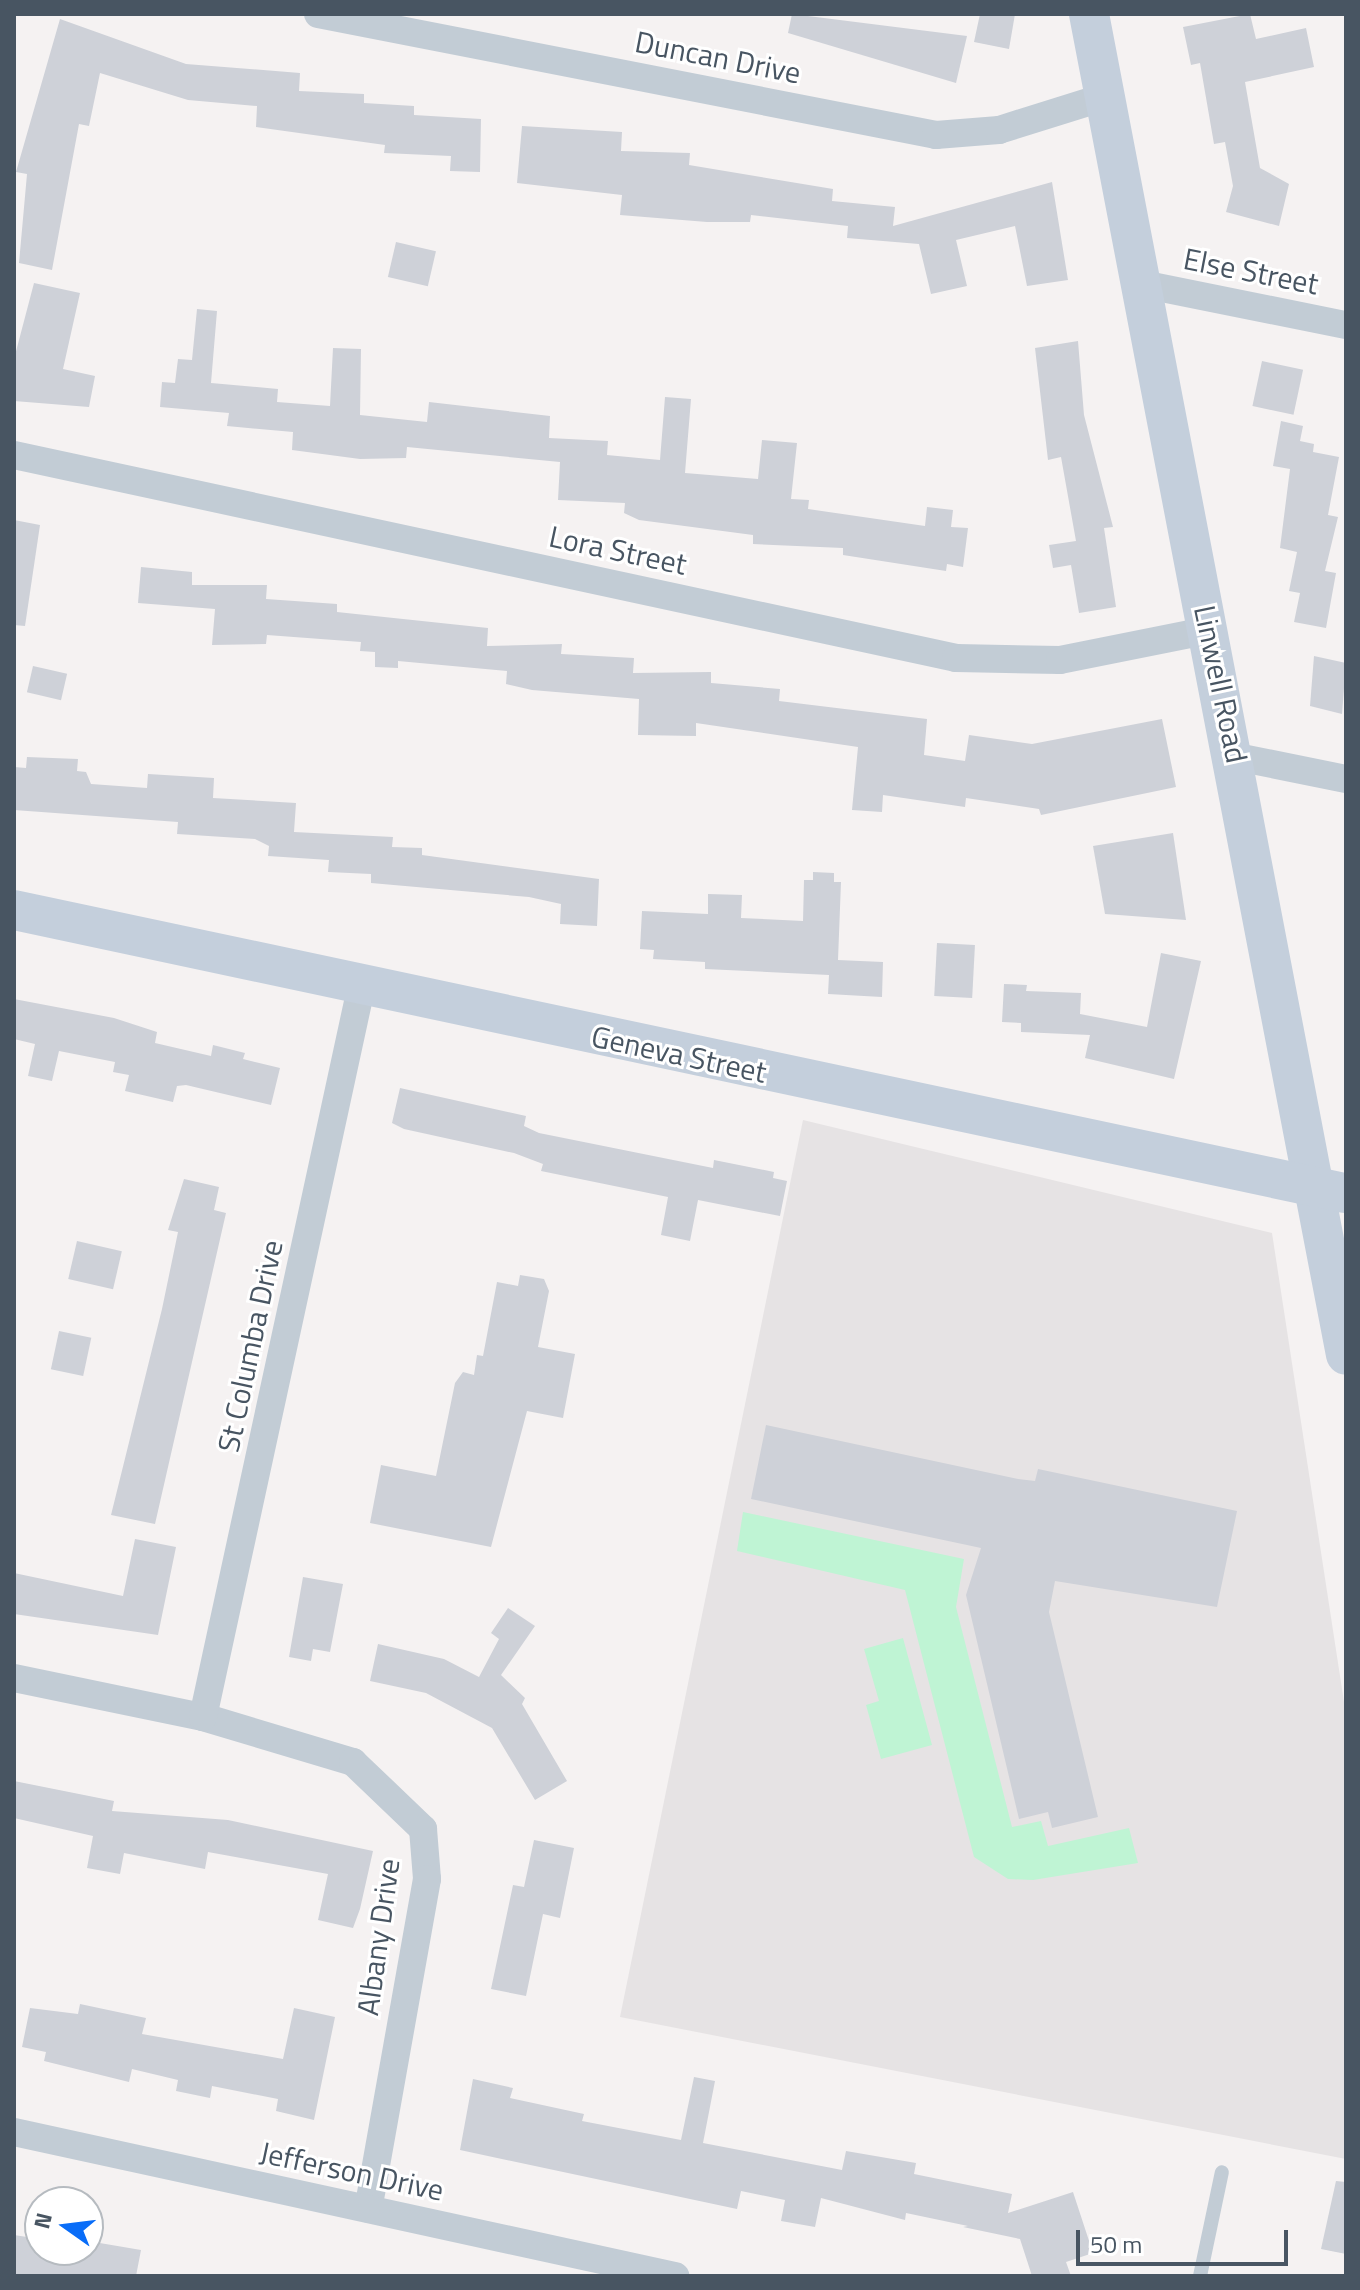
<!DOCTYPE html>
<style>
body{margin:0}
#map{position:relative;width:1360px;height:2290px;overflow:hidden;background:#f5f2f2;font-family:"Titillium Web",sans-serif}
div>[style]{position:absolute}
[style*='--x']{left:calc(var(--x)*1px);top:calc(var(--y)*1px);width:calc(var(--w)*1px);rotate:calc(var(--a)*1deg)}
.education>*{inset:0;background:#e6e3e4}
.green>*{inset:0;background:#bff4d4}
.building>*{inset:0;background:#ced1d8;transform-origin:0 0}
.service>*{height:14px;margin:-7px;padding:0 7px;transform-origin:7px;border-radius:7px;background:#c2ccd5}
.minor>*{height:28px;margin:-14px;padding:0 14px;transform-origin:14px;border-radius:14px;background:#c2ccd5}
.secondary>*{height:40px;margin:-20px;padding:0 20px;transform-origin:20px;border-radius:20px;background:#c4cfdc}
span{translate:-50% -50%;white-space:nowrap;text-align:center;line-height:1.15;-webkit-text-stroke:6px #fff;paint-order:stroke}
.street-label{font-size:30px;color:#485562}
.frame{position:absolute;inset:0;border:16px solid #485562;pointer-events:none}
.north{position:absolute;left:24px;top:2186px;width:80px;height:80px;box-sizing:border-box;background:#fff;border:2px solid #b6bbc0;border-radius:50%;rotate:284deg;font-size:22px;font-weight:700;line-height:32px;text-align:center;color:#485562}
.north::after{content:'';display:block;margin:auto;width:28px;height:36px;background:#096df8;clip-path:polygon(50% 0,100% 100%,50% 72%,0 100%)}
.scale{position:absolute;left:1076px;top:2230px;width:212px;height:36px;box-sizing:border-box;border:4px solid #485562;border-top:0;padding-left:10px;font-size:24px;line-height:28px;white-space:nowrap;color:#485562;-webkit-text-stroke:6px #fff;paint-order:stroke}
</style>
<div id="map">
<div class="education">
<i style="clip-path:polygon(803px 1120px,1272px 1233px,1346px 1715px,1346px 2159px,620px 2017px)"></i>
</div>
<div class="green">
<i style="clip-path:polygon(743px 1512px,964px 1559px,956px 1607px,1012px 1827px,1041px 1821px,1048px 1846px,1129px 1828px,1138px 1863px,1033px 1880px,1008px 1879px,974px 1857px,905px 1590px,737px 1551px)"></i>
<i style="clip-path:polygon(903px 1638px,932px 1745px,881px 1759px,866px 1705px,879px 1701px,864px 1649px)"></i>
</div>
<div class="building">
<i style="clip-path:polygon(792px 14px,967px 36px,956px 83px,788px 33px)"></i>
<i style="clip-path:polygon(980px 14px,1015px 14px,1009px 49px,974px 42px)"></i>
<i style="clip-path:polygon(1250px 14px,1256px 39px,1306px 28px,1314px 67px,1245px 82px,1260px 168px,1289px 184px,1279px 226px,1226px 212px,1233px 186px,1225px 142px,1214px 144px,1200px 63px,1191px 65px,1183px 27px)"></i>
<i style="clip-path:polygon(60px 19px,186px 64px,300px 73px,299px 91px,364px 94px,364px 103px,414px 106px,414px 115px,481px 119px,480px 172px,450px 171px,451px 156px,384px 153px,385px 145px,256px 127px,257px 106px,188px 100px,100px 73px,89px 126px,79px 124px,52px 270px,19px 263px,27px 174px,16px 172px)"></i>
<i style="clip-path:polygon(522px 126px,622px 132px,621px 151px,690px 153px,689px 165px,833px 189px,832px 201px,895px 207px,893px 226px,1052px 182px,1068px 280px,1027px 286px,1015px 226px,956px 240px,967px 286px,931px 294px,919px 244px,847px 238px,848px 226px,751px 215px,750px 222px,707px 222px,620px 215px,622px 195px,517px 183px)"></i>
<i style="left:396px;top:242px;width:41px;height:36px;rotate:13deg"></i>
<i style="clip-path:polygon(34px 283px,80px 293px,63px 369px,95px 376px,89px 407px,14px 401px,14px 359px)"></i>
<i style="clip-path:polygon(197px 309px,217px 311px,211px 383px,278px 389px,277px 402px,330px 406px,333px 348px,361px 349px,360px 415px,427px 422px,429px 402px,550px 416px,549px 438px,608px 441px,607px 455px,660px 460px,665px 397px,691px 399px,685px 473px,758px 479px,762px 440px,797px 443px,791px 499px,809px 500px,808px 509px,925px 526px,927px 507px,953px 510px,951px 527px,968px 528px,963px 567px,947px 564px,946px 571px,843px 555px,843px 548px,753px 544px,753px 535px,639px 520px,624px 513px,625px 503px,558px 500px,560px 462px,407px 447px,406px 458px,360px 459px,292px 450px,293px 432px,227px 426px,229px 413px,160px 407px,162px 382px,175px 383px,178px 359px,192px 360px)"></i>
<i style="clip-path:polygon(1078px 341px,1084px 415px,1113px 527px,1104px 528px,1116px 607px,1079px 613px,1071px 565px,1053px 568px,1049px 545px,1076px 541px,1061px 457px,1048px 460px,1035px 348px)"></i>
<i style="left:1262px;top:361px;width:42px;height:46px;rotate:12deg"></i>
<i style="clip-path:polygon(1281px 421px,1303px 426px,1300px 441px,1314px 444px,1313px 452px,1339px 457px,1328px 515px,1338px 517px,1325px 571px,1336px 573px,1326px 628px,1294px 622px,1300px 593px,1289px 591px,1297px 552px,1280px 548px,1290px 469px,1273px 466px)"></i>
<i style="clip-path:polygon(14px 520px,40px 525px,25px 626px,14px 625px)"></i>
<i style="clip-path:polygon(141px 567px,192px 572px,192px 585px,267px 585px,266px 599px,337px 604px,337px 612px,488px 628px,487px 646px,562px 644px,561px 654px,634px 658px,633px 673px,711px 672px,711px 683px,780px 689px,779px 701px,927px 719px,924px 755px,965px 761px,969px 735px,1032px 744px,1162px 719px,1176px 787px,1041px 815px,1039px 809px,966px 798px,965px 807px,883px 795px,882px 812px,852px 810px,858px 747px,696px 723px,696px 736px,638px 735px,639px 699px,532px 690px,506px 684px,507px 671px,398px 661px,398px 668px,375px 667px,375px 652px,360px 651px,361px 642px,267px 635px,266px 644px,212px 645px,215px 609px,138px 603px)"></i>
<i style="clip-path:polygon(1314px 656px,1346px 663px,1342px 714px,1310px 706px)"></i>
<i style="left:33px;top:666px;width:35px;height:27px;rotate:13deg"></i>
<i style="clip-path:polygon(27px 757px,78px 759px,77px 771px,86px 772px,91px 784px,147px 788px,148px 774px,214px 778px,213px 798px,296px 803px,294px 832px,393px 837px,392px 847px,422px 848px,422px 855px,599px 879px,597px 926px,560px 924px,561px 904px,529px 897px,371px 883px,371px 874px,328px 872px,329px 860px,268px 856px,269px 846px,255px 839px,177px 834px,178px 822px,14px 810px,14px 767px,26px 768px)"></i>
<i style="clip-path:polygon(1173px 833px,1186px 920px,1105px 914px,1093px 846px)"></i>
<i style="clip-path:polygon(813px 872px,834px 873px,834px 882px,841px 882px,838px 960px,883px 962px,882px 997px,828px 994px,829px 975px,705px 969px,705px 962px,653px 959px,654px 950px,640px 949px,642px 911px,708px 914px,708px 894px,742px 895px,741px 918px,803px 921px,804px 880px,813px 880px)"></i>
<i style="left:937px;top:943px;width:38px;height:53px;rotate:3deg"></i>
<i style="clip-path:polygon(1161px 953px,1201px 961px,1174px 1079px,1085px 1058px,1090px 1035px,1021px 1032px,1021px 1023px,1002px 1022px,1004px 984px,1027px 985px,1026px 991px,1081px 993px,1080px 1014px,1147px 1027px)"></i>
<i style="clip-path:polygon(14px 999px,114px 1018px,157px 1032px,155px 1043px,211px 1056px,213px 1045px,245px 1053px,243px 1059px,280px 1068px,271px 1105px,186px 1085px,177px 1086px,173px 1102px,125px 1091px,129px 1075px,113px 1072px,115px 1062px,59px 1051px,52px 1081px,28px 1076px,35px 1044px,14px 1039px)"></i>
<i style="clip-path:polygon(400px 1088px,526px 1116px,524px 1126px,539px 1133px,713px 1168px,714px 1160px,774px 1172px,773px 1178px,787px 1181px,780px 1216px,698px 1200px,690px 1241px,661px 1235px,668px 1197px,541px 1171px,543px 1164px,514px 1153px,404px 1129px,392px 1123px)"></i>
<i style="clip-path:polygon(184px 1179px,219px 1187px,214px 1210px,226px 1213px,155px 1524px,111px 1515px,162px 1309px,178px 1232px,168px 1230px)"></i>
<i style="left:77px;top:1241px;width:46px;height:39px;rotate:13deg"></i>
<i style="clip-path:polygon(520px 1275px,544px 1279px,549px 1291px,538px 1347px,575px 1354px,563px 1418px,527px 1411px,491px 1547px,370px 1523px,381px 1465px,436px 1476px,455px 1383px,463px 1372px,474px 1375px,477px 1355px,483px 1356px,497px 1282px,518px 1286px)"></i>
<i style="left:59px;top:1331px;width:33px;height:39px;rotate:12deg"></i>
<i style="clip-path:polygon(766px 1425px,1018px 1479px,1035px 1481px,1038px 1469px,1237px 1511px,1217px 1607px,1055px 1581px,1049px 1612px,1098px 1817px,1052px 1828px,1048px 1812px,1019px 1819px,966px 1595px,981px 1548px,751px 1499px)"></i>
<i style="clip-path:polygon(135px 1539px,176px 1547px,158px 1635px,14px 1614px,14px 1573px,123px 1596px)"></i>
<i style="clip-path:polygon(303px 1577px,343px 1584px,330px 1652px,313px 1649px,311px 1661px,289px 1657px)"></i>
<i style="clip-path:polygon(508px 1608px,535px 1626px,501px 1675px,525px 1698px,522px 1704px,567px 1781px,535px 1800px,492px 1728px,426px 1693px,370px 1681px,378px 1644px,444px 1659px,479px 1677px,499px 1639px,491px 1633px)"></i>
<i style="clip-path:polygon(14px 1781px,114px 1801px,112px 1811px,228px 1820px,373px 1851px,360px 1909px,353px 1928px,318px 1920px,328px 1874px,208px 1852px,205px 1869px,124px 1853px,120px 1874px,87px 1868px,93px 1836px,14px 1818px)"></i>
<i style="clip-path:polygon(534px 1840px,574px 1848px,560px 1918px,543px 1914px,526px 1996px,491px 1989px,513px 1885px,524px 1887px)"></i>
<i style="clip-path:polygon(80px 2004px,146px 2018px,142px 2034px,283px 2059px,294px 2008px,335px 2017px,314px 2120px,276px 2111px,278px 2099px,212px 2086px,210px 2098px,176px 2091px,178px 2080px,132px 2069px,129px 2082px,44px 2061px,46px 2052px,22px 2047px,30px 2008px,78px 2014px)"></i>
<i style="clip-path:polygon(694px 2077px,715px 2081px,703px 2143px,842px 2170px,846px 2151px,916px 2163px,914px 2174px,1012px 2194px,1008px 2213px,1073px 2192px,1093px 2253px,1066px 2262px,1071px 2276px,1032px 2276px,1020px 2239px,963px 2227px,968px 2226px,906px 2213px,905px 2220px,821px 2198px,815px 2227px,781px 2221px,785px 2200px,741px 2191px,737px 2209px,460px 2150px,473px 2079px,513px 2088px,510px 2098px,584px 2114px,582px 2121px,681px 2140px)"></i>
<i style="clip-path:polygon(1336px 2181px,1346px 2182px,1346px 2254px,1321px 2249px)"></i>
<i style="clip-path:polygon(14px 2235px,40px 2239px,40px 2250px,88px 2250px,88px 2241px,141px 2250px,136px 2276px,14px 2276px)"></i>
</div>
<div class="service">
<i style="--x:1200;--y:2276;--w:106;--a:-78.1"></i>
</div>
<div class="minor">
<i style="--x:318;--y:14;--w:630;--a:11.08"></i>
<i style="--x:936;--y:135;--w:63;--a:-4.5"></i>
<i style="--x:999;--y:130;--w:110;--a:-17.4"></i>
<i style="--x:1142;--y:284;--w:208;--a:11.4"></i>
<i style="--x:14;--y:455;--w:964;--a:12.16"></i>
<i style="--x:956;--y:658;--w:104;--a:1.1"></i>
<i style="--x:1060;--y:660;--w:153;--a:-11.3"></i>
<i style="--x:1237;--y:757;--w:111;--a:11.4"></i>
<i style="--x:14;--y:1678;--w:193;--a:11.7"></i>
<i style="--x:203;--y:1717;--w:157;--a:16.7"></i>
<i style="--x:353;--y:1762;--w:97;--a:43.7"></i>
<i style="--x:423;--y:1829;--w:50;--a:85.4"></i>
<i style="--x:427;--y:1879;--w:335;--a:100.1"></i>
<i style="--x:203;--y:1717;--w:746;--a:-77.77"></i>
<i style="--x:14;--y:2132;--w:677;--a:12.29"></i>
</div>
<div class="secondary">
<i style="--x:1089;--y:14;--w:1365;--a:79.15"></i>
<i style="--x:14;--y:910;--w:1360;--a:12.01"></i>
</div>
<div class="street-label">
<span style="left:718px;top:57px;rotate:11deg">Duncan Drive</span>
<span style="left:1251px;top:271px;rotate:11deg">Else Street</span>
<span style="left:618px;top:550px;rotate:12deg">Lora Street</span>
<span style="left:1221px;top:684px;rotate:78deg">Linwell Road</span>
<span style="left:679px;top:1054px;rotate:12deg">Geneva Street</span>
<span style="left:250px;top:1346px;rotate:-78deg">St Columba Drive</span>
<span style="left:378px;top:1937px;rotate:-82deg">Albany Drive</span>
<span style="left:352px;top:2171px;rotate:12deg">Jefferson Drive</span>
</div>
<div class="frame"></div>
<div class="north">N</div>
<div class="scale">50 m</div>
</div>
